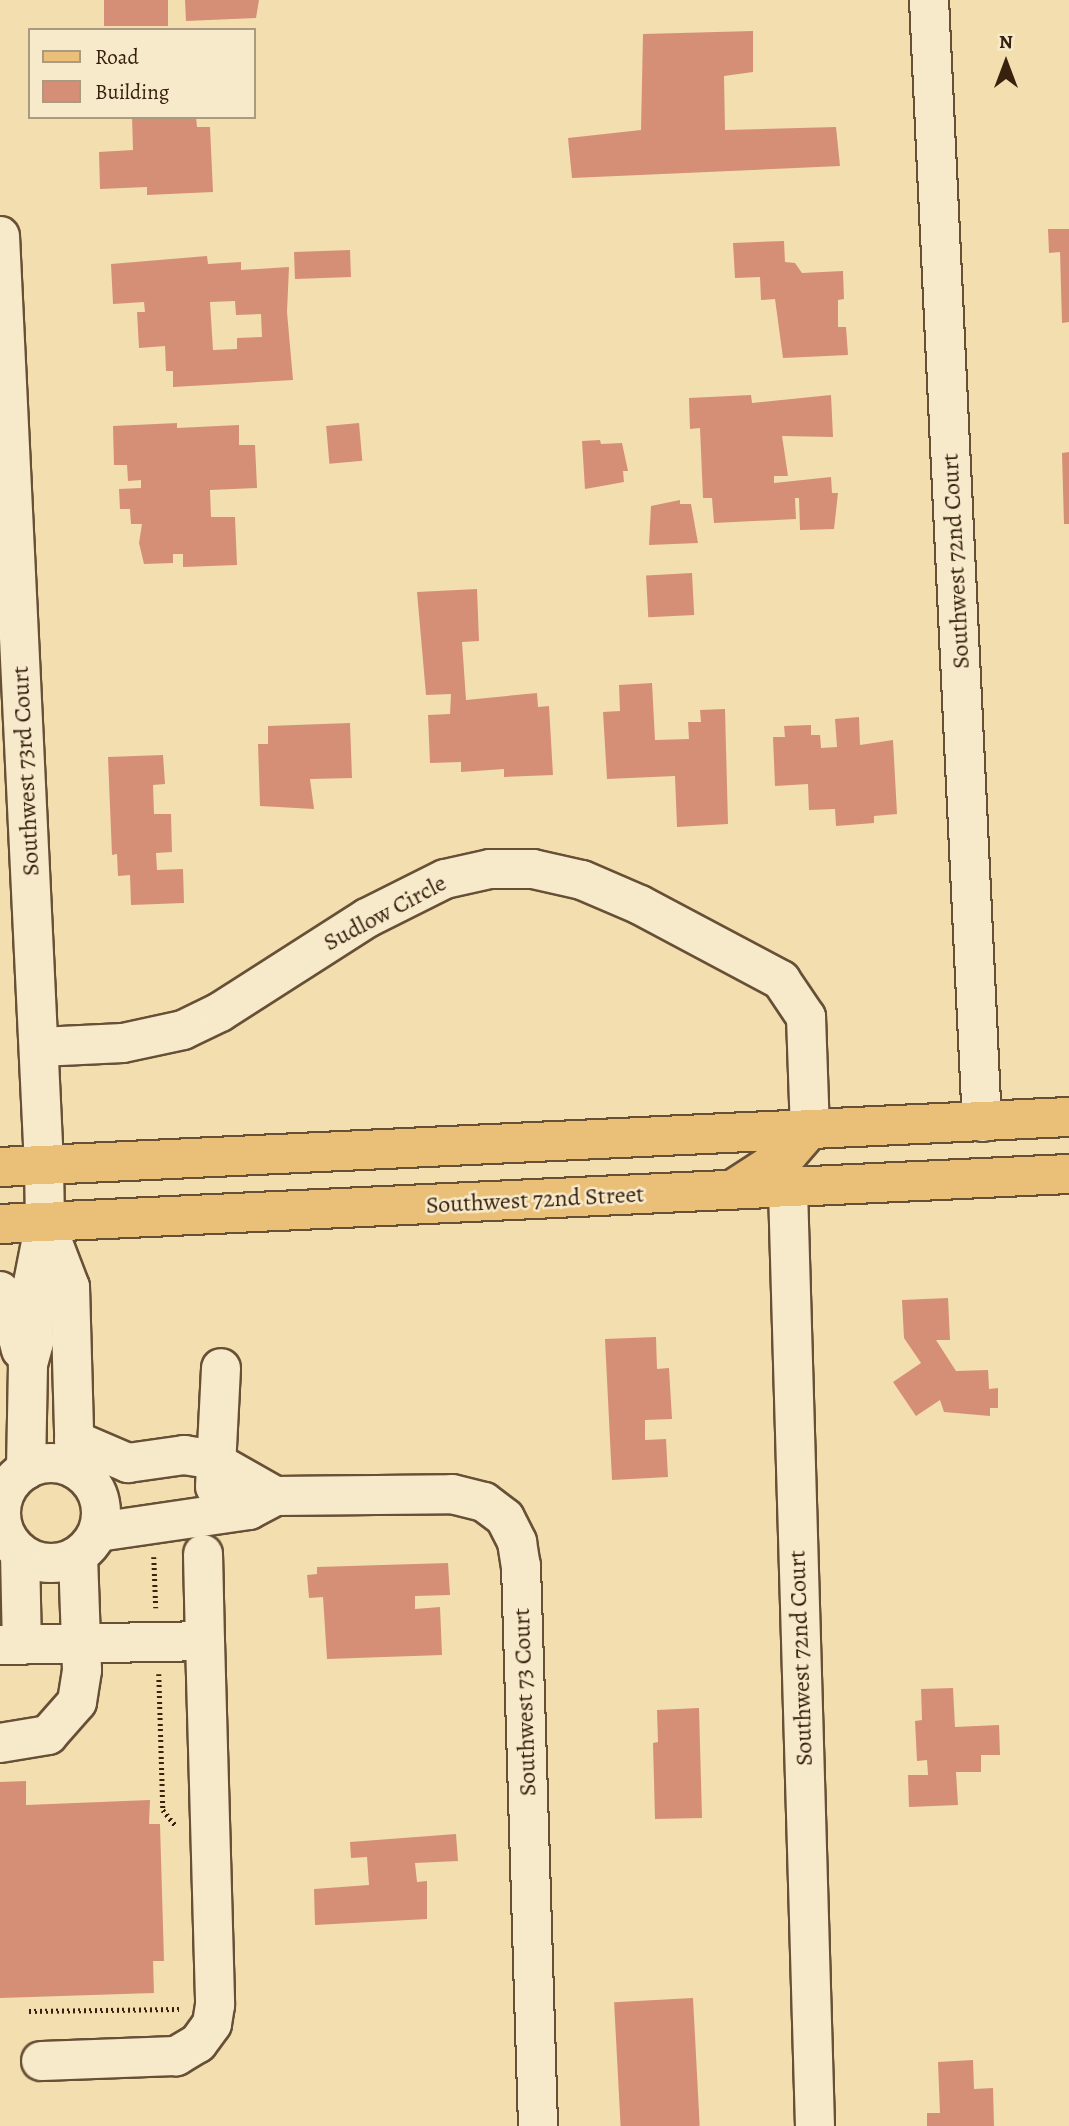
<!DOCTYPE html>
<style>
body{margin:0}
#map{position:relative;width:1069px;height:2126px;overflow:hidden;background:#f3deaf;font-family:Alegreya,serif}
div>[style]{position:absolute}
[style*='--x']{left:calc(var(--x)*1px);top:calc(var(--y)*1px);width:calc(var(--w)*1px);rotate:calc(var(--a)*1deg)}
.building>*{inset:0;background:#d58f77;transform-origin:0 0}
.path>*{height:4.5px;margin-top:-2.25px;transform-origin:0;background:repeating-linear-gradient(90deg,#38210e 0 2px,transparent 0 5.5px)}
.roads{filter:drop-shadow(2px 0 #675036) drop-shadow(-2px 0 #675036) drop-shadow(0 2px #675036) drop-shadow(0 -2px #675036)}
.minor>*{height:38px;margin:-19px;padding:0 19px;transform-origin:19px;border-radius:19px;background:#f7eacb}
.minor>.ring{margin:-19px;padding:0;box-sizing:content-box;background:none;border:38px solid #f7eacb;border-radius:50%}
.major>*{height:38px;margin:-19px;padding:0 19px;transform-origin:19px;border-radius:19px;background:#eabf78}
span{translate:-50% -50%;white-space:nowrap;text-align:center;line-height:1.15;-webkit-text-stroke:5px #f7eacb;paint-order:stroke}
.street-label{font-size:24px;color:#38210e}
.legend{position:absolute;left:28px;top:28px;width:228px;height:91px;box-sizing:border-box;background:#f7eacb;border:2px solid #ab9a7f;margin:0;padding:9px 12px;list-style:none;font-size:21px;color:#38210e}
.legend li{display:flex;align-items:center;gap:14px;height:35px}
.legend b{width:35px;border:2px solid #ab9a7f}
.north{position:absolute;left:971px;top:28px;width:70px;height:70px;-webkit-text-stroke:5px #f7eacb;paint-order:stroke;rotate:0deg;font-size:19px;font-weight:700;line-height:28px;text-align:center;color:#38210e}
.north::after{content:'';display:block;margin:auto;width:24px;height:32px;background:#38210e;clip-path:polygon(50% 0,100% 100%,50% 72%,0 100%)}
</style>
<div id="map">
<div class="building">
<i style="left:104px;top:0;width:64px;height:26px"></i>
<i style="clip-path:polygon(185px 0,259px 0,256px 18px,186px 21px)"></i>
<i style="clip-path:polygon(753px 31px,753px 72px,724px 76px,725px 130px,836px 127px,840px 166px,572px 178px,568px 138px,641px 130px,643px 34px)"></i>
<i style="clip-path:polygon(132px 117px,196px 117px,197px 127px,210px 127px,213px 192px,147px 195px,147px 187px,100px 189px,99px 152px,133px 150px)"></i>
<i style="clip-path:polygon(1048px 229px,1069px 229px,1069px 322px,1062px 323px,1060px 252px,1049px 253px)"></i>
<i style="clip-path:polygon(784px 241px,785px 262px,795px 263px,802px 273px,843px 271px,844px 299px,838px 300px,838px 327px,846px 327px,848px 355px,783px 358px,775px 299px,761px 300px,760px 277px,735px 278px,733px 243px)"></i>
<i style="left:350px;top:250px;width:27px;height:56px;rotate:88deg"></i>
<i style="clip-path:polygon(evenodd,207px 256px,208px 264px,241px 262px,241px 270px,289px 267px,287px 312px,293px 380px,173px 387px,173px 371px,166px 371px,165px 346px,139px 348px,137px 312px,145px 312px,144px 302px,113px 304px,111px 264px,207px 256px,235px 301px,236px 315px,261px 314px,262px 337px,237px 338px,237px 349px,213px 350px,210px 302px,235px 301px)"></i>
<i style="clip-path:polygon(751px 395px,752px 403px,831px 395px,833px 437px,782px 436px,788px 476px,774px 476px,774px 483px,831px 477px,832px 493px,838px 493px,834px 529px,800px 530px,799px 498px,795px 498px,796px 519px,714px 523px,712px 498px,703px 498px,700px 428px,690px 429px,689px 398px)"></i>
<i style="clip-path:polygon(177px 423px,177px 428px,239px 425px,239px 445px,255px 445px,257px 488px,210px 490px,211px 517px,235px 517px,237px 565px,183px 567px,183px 554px,173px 554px,173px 563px,144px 564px,139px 543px,142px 524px,131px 524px,130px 509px,120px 509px,119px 489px,141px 488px,141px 480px,128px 481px,127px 465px,114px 465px,113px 426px)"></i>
<i style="left:359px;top:423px;width:38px;height:33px;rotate:85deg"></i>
<i style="clip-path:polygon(600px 440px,601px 444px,622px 443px,628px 471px,623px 471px,624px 482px,585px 489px,582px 441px)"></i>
<i style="clip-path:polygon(1069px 452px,1069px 524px,1064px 524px,1062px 453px)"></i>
<i style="clip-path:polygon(680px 500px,680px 504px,691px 504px,698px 543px,649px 545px,651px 506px)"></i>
<i style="left:692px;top:573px;width:42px;height:46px;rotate:87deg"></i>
<i style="clip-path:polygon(477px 589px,479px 641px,462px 642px,466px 700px,537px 693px,538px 707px,549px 706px,553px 775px,504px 777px,504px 769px,461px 772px,461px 762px,430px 763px,428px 715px,450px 714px,451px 694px,426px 695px,417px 592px)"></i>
<i style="clip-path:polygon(652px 683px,655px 740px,689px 739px,688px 722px,701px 722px,700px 710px,725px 709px,728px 824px,677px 827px,675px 776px,607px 779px,603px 712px,620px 711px,619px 685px)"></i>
<i style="clip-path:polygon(859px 717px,860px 745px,893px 740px,897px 814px,874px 816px,874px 823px,836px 826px,835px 809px,809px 810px,808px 784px,775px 786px,773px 737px,785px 737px,784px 726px,811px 725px,811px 735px,820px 735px,821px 748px,837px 747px,835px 719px)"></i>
<i style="clip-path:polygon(350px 723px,352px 778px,310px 779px,314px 809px,260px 806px,258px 744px,268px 744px,268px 726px)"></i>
<i style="clip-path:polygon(163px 755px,165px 784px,153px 785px,154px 814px,171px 814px,172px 852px,156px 853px,157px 870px,183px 869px,184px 903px,131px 905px,130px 875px,118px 876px,117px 854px,112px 855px,108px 757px)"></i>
<i style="clip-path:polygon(948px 1298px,950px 1340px,936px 1340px,956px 1371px,988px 1370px,989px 1389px,998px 1388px,998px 1408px,990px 1408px,990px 1416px,944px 1412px,940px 1400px,916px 1416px,893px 1382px,921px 1363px,904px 1338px,902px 1300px)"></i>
<i style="clip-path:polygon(656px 1337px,657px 1369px,669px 1368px,672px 1419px,645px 1420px,645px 1440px,666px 1439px,668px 1477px,612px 1480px,605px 1339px)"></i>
<i style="clip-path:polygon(448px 1563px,450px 1595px,415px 1596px,415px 1609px,440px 1607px,442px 1655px,327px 1659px,323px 1597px,309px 1598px,307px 1575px,317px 1574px,317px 1567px)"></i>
<i style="clip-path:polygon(953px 1688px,955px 1727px,999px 1725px,1000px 1755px,981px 1755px,981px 1772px,956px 1772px,958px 1805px,909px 1807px,908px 1775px,928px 1775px,927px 1760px,917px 1761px,915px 1721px,922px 1720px,921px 1689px)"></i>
<i style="clip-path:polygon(699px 1708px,702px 1818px,655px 1819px,653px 1743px,658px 1742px,657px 1710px)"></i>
<i style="clip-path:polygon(26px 1781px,26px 1805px,150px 1800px,149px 1824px,160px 1824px,164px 1961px,153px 1961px,154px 1993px,0 1998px,0 1782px)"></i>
<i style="clip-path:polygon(456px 1834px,458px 1861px,415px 1863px,417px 1882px,427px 1881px,427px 1919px,315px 1925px,314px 1889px,369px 1885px,367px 1857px,351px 1858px,350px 1842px)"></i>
<i style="left:693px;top:1998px;width:128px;height:79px;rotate:87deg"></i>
<i style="clip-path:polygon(973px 2060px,974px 2089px,993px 2088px,994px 2126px,927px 2126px,927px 2113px,940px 2113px,938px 2062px)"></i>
</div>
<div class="path">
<i style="--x:154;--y:1557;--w:51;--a:87.8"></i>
<i style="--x:159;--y:1674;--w:136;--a:88.3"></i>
<i style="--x:163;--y:1810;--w:19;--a:51"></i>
<i style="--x:29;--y:2011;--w:150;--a:-0.8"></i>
</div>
<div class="roads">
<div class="minor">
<i style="--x:929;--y:0;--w:1123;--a:87.3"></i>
<i style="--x:0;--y:236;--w:930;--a:87.29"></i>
<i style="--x:44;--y:1165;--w:57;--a:89"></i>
<i style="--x:45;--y:1222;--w:62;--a:101.1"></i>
<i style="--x:33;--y:1283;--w:59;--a:89"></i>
<i style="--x:34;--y:1342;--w:24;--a:105"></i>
<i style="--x:28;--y:1365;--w:105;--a:91.1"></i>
<i style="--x:40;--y:1047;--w:83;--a:-2.8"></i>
<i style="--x:123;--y:1043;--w:61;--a:-12.2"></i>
<i style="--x:183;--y:1030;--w:41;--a:-25.9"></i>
<i style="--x:220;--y:1012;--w:174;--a:-32.6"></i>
<i style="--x:367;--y:918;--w:87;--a:-26.6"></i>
<i style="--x:445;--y:879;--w:46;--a:-12.5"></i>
<i style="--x:490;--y:869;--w:43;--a:0"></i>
<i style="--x:533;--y:869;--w:50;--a:12.7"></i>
<i style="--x:582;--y:880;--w:63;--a:23.3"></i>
<i style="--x:640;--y:905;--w:160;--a:28"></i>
<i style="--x:781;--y:980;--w:45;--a:56"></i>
<i style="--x:806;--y:1017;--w:112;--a:88"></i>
<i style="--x:788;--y:1189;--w:937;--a:88.35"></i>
<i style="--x:45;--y:1222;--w:70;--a:69"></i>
<i style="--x:70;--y:1287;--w:182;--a:88.4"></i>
<i style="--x:0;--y:1291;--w:19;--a:58"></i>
<i style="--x:10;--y:1307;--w:44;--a:75.7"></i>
<i style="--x:74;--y:1440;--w:59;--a:23.1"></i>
<i style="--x:128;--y:1463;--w:57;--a:-8.1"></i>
<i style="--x:184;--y:1455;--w:26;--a:9"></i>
<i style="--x:210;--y:1459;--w:75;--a:29.6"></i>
<i class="ring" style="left:1px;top:1463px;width:62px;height:62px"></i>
<i style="--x:215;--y:1487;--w:119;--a:-87.1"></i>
<i style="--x:98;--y:1532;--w:153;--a:-8.3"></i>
<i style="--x:249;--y:1510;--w:30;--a:-28"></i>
<i style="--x:275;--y:1496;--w:177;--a:-0.6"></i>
<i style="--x:452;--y:1494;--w:33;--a:14"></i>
<i style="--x:484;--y:1502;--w:26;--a:37"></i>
<i style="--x:505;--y:1518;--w:27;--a:63"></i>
<i style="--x:517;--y:1542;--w:24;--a:81"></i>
<i style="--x:521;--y:1566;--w:560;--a:88.26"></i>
<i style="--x:20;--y:1553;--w:92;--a:88.8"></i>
<i style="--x:203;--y:1554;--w:87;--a:88.7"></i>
<i style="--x:0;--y:1645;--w:205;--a:-1.1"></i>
<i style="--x:205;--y:1641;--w:364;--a:88.4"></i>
<i style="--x:215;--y:2005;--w:19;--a:99"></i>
<i style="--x:212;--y:2024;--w:24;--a:126"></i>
<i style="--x:198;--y:2043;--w:26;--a:149"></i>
<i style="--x:176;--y:2056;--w:135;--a:177.9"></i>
<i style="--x:0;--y:1743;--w:49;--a:-9.5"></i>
<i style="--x:48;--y:1735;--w:44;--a:-48.7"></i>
<i style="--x:77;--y:1702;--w:32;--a:-81"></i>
<i style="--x:82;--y:1670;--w:114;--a:-92"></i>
</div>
<div class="major">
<i style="--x:0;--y:1167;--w:1070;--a:-2.68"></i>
<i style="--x:732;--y:1190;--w:68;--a:-33"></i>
<i style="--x:789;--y:1153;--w:32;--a:-49"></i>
<i style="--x:0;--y:1224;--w:1070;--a:-2.68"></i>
</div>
</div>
<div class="street-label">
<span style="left:956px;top:561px;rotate:-93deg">Southwest 72nd Court</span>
<span style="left:26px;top:771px;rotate:-93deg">Southwest 73rd Court</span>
<span style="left:385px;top:913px;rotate:-28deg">Sudlow Circle</span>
<span style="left:535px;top:1200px;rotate:-3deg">Southwest 72nd Street</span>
<span style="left:801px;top:1658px;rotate:-92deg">Southwest 72nd Court</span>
<span style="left:525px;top:1702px;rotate:-92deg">Southwest 73 Court</span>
</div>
<ul class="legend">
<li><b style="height:9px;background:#eabf78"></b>Road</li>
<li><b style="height:19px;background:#d58f77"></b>Building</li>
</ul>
<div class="north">N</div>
</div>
